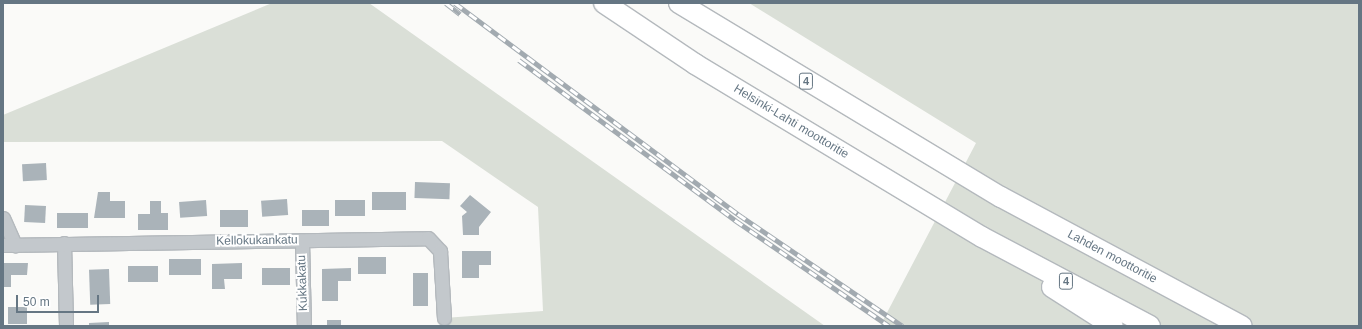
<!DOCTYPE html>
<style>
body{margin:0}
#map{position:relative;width:1362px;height:329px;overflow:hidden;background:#fafaf8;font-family:Helvetica,sans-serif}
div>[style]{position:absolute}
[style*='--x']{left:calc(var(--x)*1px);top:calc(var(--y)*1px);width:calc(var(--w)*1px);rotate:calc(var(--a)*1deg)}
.green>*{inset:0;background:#dadfd7}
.building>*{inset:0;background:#aab3b9;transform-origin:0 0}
.roads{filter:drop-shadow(1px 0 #b4b9bd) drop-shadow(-1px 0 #b4b9bd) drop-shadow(0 1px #b4b9bd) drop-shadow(0 -1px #b4b9bd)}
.minor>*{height:13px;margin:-6.5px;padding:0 6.5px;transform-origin:6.5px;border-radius:6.5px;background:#c3c8cc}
.highway>*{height:20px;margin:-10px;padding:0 10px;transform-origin:10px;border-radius:10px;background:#fff}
.rail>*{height:4.5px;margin-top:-2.25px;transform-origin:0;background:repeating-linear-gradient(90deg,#fff 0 9px,#a2aab0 0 18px);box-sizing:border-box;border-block:1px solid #a2aab0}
span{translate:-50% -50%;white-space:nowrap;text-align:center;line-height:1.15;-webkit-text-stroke:4px #fff;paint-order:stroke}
.shield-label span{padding:1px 3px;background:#fff;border:1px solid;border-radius:3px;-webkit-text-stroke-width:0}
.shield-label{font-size:11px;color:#657683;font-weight:700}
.street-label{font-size:12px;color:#657683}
.frame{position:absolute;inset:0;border:4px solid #657683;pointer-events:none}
.scale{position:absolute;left:16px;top:295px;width:83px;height:18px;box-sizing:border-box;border:2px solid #657683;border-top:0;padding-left:5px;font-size:12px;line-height:14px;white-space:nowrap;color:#657683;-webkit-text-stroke:3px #fff;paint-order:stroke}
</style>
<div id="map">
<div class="green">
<i style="clip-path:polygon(272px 3px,369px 3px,825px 326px,444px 326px,444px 318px,543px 311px,538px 207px,442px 141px,3px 142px,3px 115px)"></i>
<i style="clip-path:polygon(749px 3px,1359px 3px,1359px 326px,880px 326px,976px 143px)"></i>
</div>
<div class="building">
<i style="left:46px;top:163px;width:17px;height:24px;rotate:87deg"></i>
<i style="left:415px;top:182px;width:35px;height:16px;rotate:2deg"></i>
<i style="clip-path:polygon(98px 192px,110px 192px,110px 201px,125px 201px,125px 218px,94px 218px)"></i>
<i style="left:372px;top:192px;width:34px;height:18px"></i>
<i style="clip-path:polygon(470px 195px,491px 212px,479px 227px,479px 235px,463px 235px,462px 216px,467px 212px,460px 206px)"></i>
<i style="left:287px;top:199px;width:16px;height:26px;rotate:86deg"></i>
<i style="left:206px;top:200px;width:16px;height:27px;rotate:86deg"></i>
<i style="left:335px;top:200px;width:30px;height:16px"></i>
<i style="clip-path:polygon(150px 201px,161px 201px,161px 213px,168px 213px,168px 230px,138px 230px,138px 214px,150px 214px)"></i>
<i style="left:25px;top:205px;width:21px;height:17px;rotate:3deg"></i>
<i style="left:248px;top:210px;width:17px;height:28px;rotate:90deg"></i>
<i style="left:302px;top:210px;width:27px;height:16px"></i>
<i style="left:57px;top:213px;width:31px;height:15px"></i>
<i style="clip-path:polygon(462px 251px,491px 251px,491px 265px,479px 265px,479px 278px,462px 278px)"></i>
<i style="left:358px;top:257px;width:28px;height:17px"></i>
<i style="left:201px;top:259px;width:16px;height:32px;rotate:90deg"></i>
<i style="clip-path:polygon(3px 263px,28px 263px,27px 275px,11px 275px,11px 287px,3px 287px)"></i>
<i style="clip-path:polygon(242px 263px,242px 279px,224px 279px,225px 289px,212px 289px,212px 264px)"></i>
<i style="left:158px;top:266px;width:16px;height:30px;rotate:90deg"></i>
<i style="left:262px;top:268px;width:28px;height:17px"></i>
<i style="clip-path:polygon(351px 268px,351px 281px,338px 281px,338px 301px,322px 301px,322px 269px)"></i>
<i style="left:109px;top:269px;width:35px;height:20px;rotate:88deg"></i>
<i style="left:413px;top:273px;width:15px;height:33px"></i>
<i style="left:8px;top:307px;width:19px;height:17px"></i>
<i style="left:327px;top:320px;width:14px;height:6px"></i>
<i style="clip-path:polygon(109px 322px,109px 326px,89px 326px,89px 323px)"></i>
</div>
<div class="roads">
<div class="minor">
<i style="--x:3;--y:218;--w:30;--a:66"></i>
<i style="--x:302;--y:241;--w:85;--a:88.7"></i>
<i style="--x:64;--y:243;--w:83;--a:88.6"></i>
<i style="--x:3;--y:245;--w:425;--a:-0.9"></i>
<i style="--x:428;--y:238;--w:18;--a:47"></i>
<i style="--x:440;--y:251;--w:67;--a:86.6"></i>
</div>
<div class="highway">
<i style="--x:604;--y:3;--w:110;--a:33.8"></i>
<i style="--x:695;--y:64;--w:335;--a:31.1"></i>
<i style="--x:982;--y:237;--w:190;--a:27.9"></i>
<i style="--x:679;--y:3;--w:376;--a:31.1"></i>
<i style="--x:1001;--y:197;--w:273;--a:28.2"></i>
<i style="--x:1052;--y:287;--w:72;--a:32.6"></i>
</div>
</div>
<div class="rail">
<i style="--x:446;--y:3;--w:18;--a:38"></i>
<i style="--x:455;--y:3;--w:353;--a:36.7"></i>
<i style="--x:738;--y:214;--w:199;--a:34.2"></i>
<i style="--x:519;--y:60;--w:269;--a:36.5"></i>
<i style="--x:735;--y:220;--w:187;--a:34.5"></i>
</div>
<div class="shield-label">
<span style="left:806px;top:81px">4</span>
<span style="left:1066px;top:281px">4</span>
</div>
<div class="street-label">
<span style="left:791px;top:122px;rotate:31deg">Helsinki-Lahti moottoritie</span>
<span style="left:257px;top:241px;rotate:-1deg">Kellokukankatu</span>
<span style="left:1112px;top:257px;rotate:28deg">Lahden moottoritie</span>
<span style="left:303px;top:283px;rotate:-92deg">Kukkakatu</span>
</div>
<div class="frame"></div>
<div class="scale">50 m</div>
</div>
